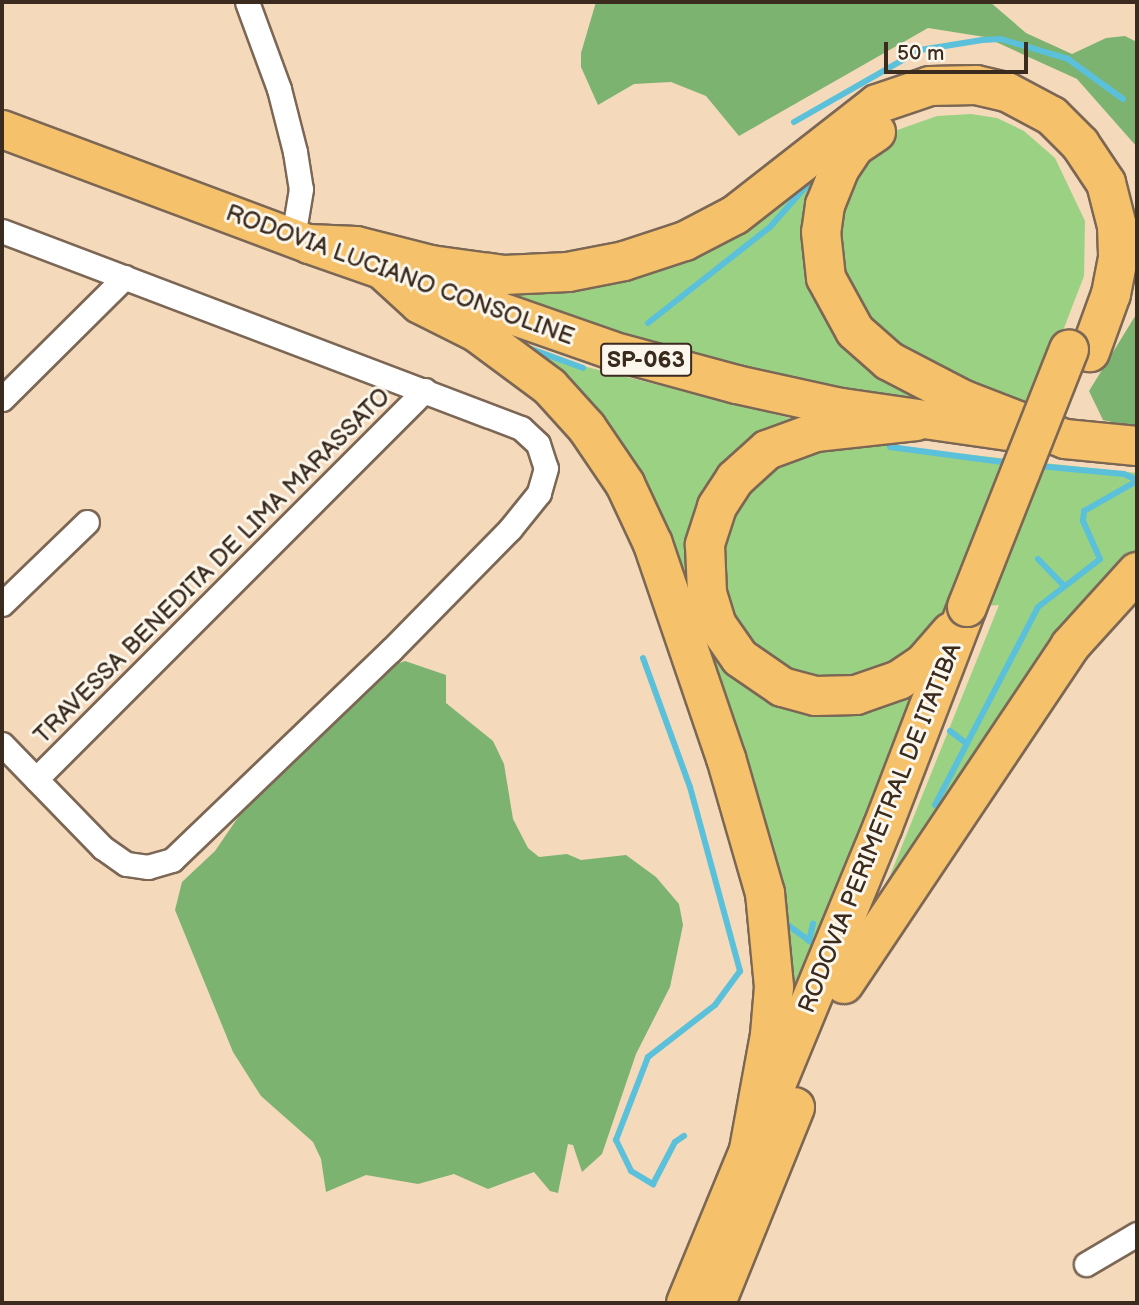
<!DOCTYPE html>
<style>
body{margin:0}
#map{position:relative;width:1139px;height:1305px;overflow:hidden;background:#f4d9bb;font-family:"Balsamiq Sans",sans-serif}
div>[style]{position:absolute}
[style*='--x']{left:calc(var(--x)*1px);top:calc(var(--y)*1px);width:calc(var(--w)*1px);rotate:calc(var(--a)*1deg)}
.green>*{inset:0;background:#9bd183}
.forest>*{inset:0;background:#7cb371}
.stream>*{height:6px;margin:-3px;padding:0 3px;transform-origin:3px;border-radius:3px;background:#5bc0d9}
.roads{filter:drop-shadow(2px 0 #7c6755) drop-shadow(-2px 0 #7c6755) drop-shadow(0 2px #7c6755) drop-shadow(0 -2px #7c6755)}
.street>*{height:23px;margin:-11.5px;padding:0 11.5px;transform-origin:11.5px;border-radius:11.5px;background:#fff}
.primary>*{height:37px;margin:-18.5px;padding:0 18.5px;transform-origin:18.5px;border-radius:18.5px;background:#f5c16b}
.highway>*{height:38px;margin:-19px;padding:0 19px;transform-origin:19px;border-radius:19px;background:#f5c16b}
.bridges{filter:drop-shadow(2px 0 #7c6755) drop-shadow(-2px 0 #7c6755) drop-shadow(0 2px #7c6755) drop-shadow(0 -2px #7c6755)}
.highway-bridge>*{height:38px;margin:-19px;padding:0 19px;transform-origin:19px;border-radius:19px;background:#f5c16b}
span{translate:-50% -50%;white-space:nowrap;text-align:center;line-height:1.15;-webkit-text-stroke:6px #fbf7ec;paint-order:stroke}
.shield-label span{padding:2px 5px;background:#fbf7ec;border:2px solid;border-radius:5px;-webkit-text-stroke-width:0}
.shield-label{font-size:23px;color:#3b2a1e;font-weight:700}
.street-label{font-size:24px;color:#3b2a1e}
.frame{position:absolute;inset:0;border:4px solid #3b2a1e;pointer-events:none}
.scale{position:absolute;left:884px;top:42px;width:144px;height:32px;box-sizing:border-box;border:4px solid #3b2a1e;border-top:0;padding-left:9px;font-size:21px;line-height:24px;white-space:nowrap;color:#3b2a1e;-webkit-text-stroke:5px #fbf7ec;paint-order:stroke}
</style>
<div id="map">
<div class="green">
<i style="clip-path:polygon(971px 114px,997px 118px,1024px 131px,1055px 158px,1085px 221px,1084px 276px,1032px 411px,965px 391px,849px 311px,835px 194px,889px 133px,937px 116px)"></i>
<i style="clip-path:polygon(823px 159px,812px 267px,949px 405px,735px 368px,541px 312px,494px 288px,564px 284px)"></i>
<i style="clip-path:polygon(513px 341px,583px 366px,802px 421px,699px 528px,747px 680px,926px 674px,787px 1017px,663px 546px)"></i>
<i style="clip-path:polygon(851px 442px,1137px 473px,1137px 558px,883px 893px,999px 605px,967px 607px,886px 677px,798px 683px,733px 632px,715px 550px,719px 528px,776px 458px)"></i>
</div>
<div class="forest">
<i style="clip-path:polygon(596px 2px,990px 2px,1026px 33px,1072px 54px,1106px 38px,1125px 36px,1137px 42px,1137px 147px,1077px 79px,985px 37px,928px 28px,739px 136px,706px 96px,671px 82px,634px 84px,598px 105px,581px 67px,581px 53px)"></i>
<i style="clip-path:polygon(1137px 313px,1137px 428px,1103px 420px,1089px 391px)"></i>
<i style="clip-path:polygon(405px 661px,446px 675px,446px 703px,493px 741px,504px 764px,513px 819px,528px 848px,539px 857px,567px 854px,581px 860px,626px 855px,656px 877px,679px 904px,683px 925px,670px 987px,636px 1054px,602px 1154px,582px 1172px,573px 1145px,568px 1144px,558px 1193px,550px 1191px,534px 1172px,488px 1189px,454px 1174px,418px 1184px,366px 1175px,326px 1192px,321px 1159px,313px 1142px,261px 1096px,233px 1052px,175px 910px,182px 882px,215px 851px,252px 797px,383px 669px)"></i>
</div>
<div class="stream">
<i style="--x:794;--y:122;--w:145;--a:-29.7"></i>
<i style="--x:920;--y:50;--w:63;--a:-9.2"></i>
<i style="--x:982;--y:40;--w:19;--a:-3"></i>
<i style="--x:1001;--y:39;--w:70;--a:16.6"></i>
<i style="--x:1068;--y:59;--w:68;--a:36"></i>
<i style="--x:648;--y:323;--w:155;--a:-38.2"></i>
<i style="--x:770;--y:227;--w:72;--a:-48.4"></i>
<i style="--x:523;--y:346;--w:64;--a:20.1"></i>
<i style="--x:890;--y:447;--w:121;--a:7.6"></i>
<i style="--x:1038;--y:466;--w:86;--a:5.3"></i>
<i style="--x:1124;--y:474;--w:14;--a:25"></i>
<i style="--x:1038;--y:559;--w:36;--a:46"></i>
<i style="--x:643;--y:658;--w:137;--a:70"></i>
<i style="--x:690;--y:787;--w:191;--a:74.8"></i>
<i style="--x:740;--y:971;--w:42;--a:126.3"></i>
<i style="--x:715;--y:1005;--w:85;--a:142.2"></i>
<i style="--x:648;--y:1057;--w:89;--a:111.1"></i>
<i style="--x:616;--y:1140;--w:34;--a:64"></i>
<i style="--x:631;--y:1171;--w:26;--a:31"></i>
<i style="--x:653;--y:1184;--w:47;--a:-62.4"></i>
<i style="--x:675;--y:1142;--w:11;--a:-34"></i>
<i style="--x:950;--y:731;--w:21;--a:37"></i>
<i style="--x:935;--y:805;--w:223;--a:-62.5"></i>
<i style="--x:1038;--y:607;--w:78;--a:-37.7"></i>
<i style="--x:1100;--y:559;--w:42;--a:-114.1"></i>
<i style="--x:1083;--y:521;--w:10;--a:-84"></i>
<i style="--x:1084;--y:511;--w:61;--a:-29.5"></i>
<i style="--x:785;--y:923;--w:32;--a:36"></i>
<i style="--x:809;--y:941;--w:18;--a:-77"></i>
</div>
<div class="roads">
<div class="street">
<i style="--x:247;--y:2;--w:93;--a:69.8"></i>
<i style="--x:279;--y:89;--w:65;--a:75.7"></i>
<i style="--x:295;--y:152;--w:37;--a:81"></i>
<i style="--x:301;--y:189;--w:49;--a:99.5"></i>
<i style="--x:2;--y:231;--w:555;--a:20.79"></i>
<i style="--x:521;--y:428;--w:23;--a:43"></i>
<i style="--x:538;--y:444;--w:25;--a:72"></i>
<i style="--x:546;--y:468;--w:26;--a:106"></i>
<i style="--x:539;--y:493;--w:46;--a:128.9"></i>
<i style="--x:510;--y:529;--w:170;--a:134.5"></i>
<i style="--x:391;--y:650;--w:303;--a:136.2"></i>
<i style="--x:172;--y:860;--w:25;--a:164"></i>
<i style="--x:148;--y:867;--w:22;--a:-172"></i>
<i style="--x:126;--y:864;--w:28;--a:-145"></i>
<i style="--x:103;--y:848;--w:145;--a:-134.2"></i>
<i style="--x:2;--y:399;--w:173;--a:-44.8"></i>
<i style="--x:2;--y:604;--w:118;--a:-44"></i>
<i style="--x:36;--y:779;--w:550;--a:-45"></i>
<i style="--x:1086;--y:1264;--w:59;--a:-30.5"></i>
</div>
<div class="primary">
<i style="--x:2;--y:129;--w:328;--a:20.5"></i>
<i style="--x:309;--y:244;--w:320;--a:19.3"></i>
<i style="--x:611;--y:350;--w:130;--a:15.2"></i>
<i style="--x:736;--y:384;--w:107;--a:12.4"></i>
<i style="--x:841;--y:407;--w:197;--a:8.2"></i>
</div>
<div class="highway">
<i style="--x:876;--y:132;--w:25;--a:146"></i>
<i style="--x:855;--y:146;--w:27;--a:124"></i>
<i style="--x:840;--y:168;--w:40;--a:112"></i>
<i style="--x:825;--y:205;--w:27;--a:98"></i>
<i style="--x:821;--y:232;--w:46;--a:83.8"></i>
<i style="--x:826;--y:278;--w:60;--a:61.3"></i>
<i style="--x:855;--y:331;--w:45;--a:41.4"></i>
<i style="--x:889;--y:361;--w:85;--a:27.5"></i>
<i style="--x:964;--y:400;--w:108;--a:21.1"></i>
<i style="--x:1065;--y:439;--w:72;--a:5.6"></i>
<i style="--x:309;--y:244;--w:47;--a:2.4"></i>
<i style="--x:356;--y:246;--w:77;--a:14.2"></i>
<i style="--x:431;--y:265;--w:74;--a:7.8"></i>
<i style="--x:504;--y:275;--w:64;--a:-2.7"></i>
<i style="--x:568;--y:272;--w:57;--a:-11.1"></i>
<i style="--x:624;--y:261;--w:64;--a:-18.2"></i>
<i style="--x:685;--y:241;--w:56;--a:-27.5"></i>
<i style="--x:735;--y:215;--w:180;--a:-38"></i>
<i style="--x:877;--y:104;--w:56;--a:-18.8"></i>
<i style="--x:930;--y:86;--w:46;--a:-1.2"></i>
<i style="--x:976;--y:85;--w:32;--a:13"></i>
<i style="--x:1007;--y:92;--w:51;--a:28.1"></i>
<i style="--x:1052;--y:116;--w:40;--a:45"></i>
<i style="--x:1080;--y:144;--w:47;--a:56.3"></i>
<i style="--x:1106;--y:183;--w:44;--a:75.7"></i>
<i style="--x:1117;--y:226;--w:32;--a:88"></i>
<i style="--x:1118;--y:258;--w:37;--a:101"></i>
<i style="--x:1111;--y:294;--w:62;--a:109.9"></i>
<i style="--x:385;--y:272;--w:47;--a:42.4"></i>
<i style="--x:420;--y:304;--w:63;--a:26.6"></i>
<i style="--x:476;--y:332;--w:92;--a:36.6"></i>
<i style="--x:550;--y:387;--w:55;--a:47.9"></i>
<i style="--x:587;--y:428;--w:68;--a:55.8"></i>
<i style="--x:625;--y:484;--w:66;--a:65"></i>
<i style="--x:653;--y:544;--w:226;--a:71.2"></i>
<i style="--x:726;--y:758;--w:141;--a:73.9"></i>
<i style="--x:765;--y:893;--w:94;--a:84.5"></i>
<i style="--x:774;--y:987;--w:48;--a:94.8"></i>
<i style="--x:770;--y:1035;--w:116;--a:100.4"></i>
<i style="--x:916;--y:421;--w:101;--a:173.7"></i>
<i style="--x:816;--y:432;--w:52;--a:159.8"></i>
<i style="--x:767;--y:450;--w:43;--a:137.8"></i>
<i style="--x:735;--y:479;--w:33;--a:123"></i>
<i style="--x:717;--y:507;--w:40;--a:108"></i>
<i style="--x:705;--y:545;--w:48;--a:87.6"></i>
<i style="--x:707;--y:593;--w:34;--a:73"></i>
<i style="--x:717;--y:625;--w:40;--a:55.1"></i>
<i style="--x:740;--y:658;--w:51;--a:34.6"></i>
<i style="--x:782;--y:687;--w:35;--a:15"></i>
<i style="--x:816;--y:696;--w:40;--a:-1.4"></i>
<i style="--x:856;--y:695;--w:46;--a:-19.2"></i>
<i style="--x:899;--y:680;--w:30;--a:-34"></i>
<i style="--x:924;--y:663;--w:41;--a:-48.9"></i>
<i style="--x:844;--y:984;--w:407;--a:-56.2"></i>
<i style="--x:1070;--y:646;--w:100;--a:-47.8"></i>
<i style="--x:686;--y:1303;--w:516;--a:-67.56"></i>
<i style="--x:883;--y:826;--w:235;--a:-69"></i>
<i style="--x:716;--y:1303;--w:211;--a:-68"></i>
</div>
</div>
<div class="bridges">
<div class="highway-bridge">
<i style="--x:967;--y:607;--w:277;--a:-68.4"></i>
</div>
</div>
<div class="shield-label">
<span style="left:646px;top:360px">SP-063</span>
</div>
<div class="street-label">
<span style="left:400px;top:275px;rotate:20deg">RODOVIA LUCIANO CONSOLINE</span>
<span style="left:212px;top:566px;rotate:-45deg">TRAVESSA BENEDITA DE LIMA MARASSATO</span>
<span style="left:880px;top:828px;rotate:-68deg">RODOVIA PERIMETRAL DE ITATIBA</span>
</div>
<div class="frame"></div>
<div class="scale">50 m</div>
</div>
